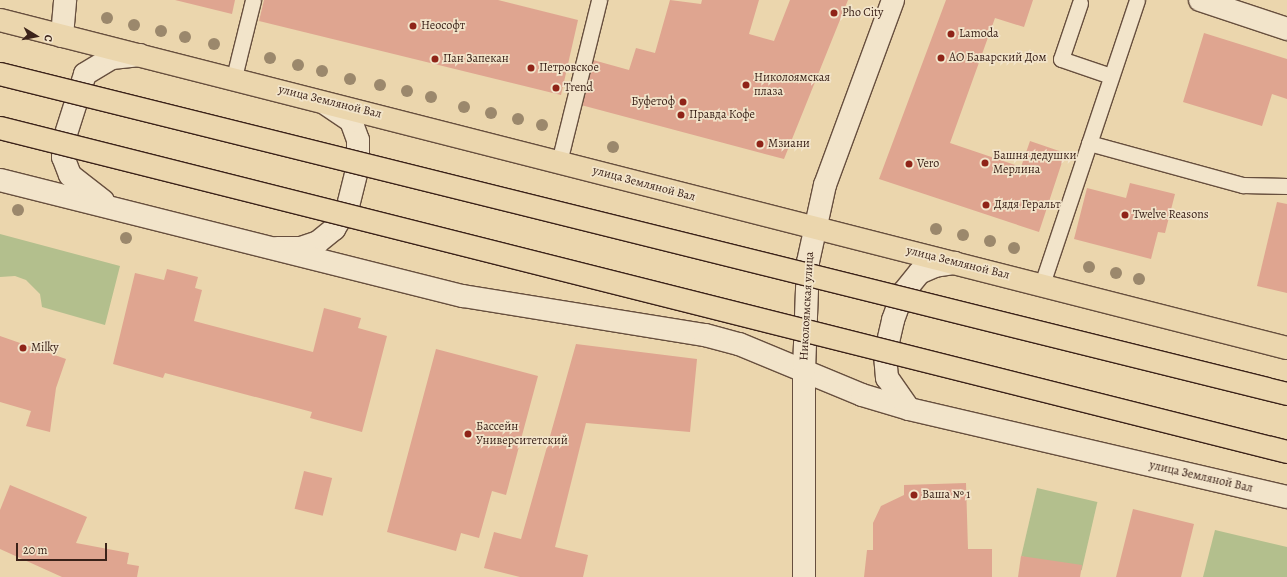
<!DOCTYPE html>
<meta charset="utf-8">
<style>
body{margin:0}
#map{position:relative;width:1287px;height:577px;overflow:hidden;background:#ebd6ad;font-family:Alegreya,serif}
div>[style]{position:absolute}
[style*='--x']{left:calc(var(--x)*1px);top:calc(var(--y)*1px);width:calc(var(--w)*1px);rotate:calc(var(--a)*1deg)}
.green>*{inset:0;background:#b3bf8d;transform-origin:0 0}
.building>*{inset:0;background:#dfa590;transform-origin:0 0}
.roads{filter:drop-shadow(1px 0 #674f3e) drop-shadow(-1px 0 #674f3e) drop-shadow(0 1px #674f3e) drop-shadow(0 -1px #674f3e)}
.lane>*{height:15px;margin:-7.5px;padding:0 7.5px;transform-origin:7.5px;border-radius:7.5px;background:#f2e4ca}
.street>*{height:22px;margin:-11px;padding:0 11px;transform-origin:11px;border-radius:11px;background:#f2e4ca}
.secondary>*{height:22px;margin:-11px;padding:0 11px;transform-origin:11px;border-radius:11px;background:#f2e4ca}
.primary>*{height:22px;margin:-11px;padding:0 11px;transform-origin:11px;border-radius:11px;background:#ebd6ad}
.bridges{filter:drop-shadow(1px 0 #3b2219) drop-shadow(-1px 0 #3b2219) drop-shadow(0 1px #3b2219) drop-shadow(0 -1px #3b2219)}
.primary-bridge>*{height:22px;margin:-11px;padding:0 11px;transform-origin:11px;border-radius:11px;background:#ebd6ad}
.trees>*{width:12px;height:12px;margin:-6px;border-radius:50%;background:#9b886c}
.dots>*{width:11px;height:11px;translate:-50% -50%;box-sizing:border-box;border:2px solid #f2e4ca;border-radius:50%}
span{translate:-50% -50%;white-space:nowrap;text-align:center;line-height:1.15;-webkit-text-stroke:3.5px #f2e4ca;paint-order:stroke}
.poi-label{font-size:12px;color:#3b2219}
.left{translate:0 -50%;text-align:left}
.right{translate:-100% -50%;text-align:right}
.street-label{font-size:12px;color:#3b2219}
.north{position:absolute;left:16px;top:16px;width:40px;height:40px;-webkit-text-stroke:3px #f2e4ca;paint-order:stroke;rotate:100deg;font-size:11px;font-weight:700;line-height:16px;text-align:center;color:#3b2219}
.north::after{content:'';display:block;margin:auto;width:14px;height:18px;background:#3b2219;clip-path:polygon(50% 0,100% 100%,50% 72%,0 100%)}
.scale{position:absolute;left:16px;top:543px;width:91px;height:18px;box-sizing:border-box;border:2px solid #3b2219;border-top:0;padding-left:5px;font-size:12px;line-height:14px;white-space:nowrap;color:#3b2219;-webkit-text-stroke:3px #f2e4ca;paint-order:stroke}
</style>
<div id="map">
<div class="green">
<i style="clip-path:polygon(0 234px,120px 266px,105px 325px,42px 307px,40px 294px,26px 280px,15px 276px,0 277px)"></i>
<i style="left:1037px;top:488px;width:62px;height:70px;rotate:13deg"></i>
<i style="clip-path:polygon(1215px 530px,1287px 547px,1287px 577px,1203px 577px)"></i>
</div>
<div class="building">
<i style="clip-path:polygon(175px 0,235px 0,232px 14px)"></i>
<i style="clip-path:polygon(264px 0,498px 0,578px 20px,561px 95px,259px 21px)"></i>
<i style="clip-path:polygon(670px 0,701px 4px,702px 0,759px 0,749px 34px,774px 41px,790px 0,848px 0,784px 159px,581px 105px,593px 60px,629px 70px,636px 48px,655px 53px)"></i>
<i style="clip-path:polygon(946px 0,1033px 0,1024px 27px,995px 18px,950px 143px,1021px 167px,1030px 141px,1065px 153px,1039px 232px,879px 179px)"></i>
<i style="clip-path:polygon(1204px 33px,1287px 59px,1287px 99px,1272px 94px,1262px 126px,1183px 102px)"></i>
<i style="clip-path:polygon(1130px 183px,1175px 194px,1165px 233px,1158px 232px,1151px 259px,1074px 239px,1087px 188px,1126px 198px)"></i>
<i style="clip-path:polygon(1277px 202px,1287px 204px,1287px 293px,1257px 286px)"></i>
<i style="clip-path:polygon(167px 269px,198px 277px,195px 288px,202px 290px,194px 321px,313px 352px,324px 308px,361px 318px,358px 328px,387px 336px,362px 432px,310px 418px,312px 412px,165px 373px,163px 378px,113px 364px,135px 273px,164px 280px)"></i>
<i style="clip-path:polygon(0 336px,66px 359px,56px 388px,50px 432px,26px 426px,31px 411px,0 402px)"></i>
<i style="clip-path:polygon(576px 344px,697px 359px,690px 432px,586px 423px,555px 547px,588px 555px,583px 577px,520px 577px,484px 568px,494px 532px,521px 539px)"></i>
<i style="clip-path:polygon(436px 349px,538px 376px,506px 495px,492px 491px,479px 538px,461px 533px,456px 551px,387px 532px)"></i>
<i style="left:304px;top:471px;width:29px;height:39px;rotate:14deg"></i>
<i style="clip-path:polygon(966px 483px,968px 549px,992px 549px,992px 577px,864px 577px,867px 550px,873px 550px,873px 523px,881px 506px,904px 495px,904px 485px)"></i>
<i style="clip-path:polygon(10px 485px,87px 517px,76px 543px,129px 553px,127px 564px,139px 566px,137px 577px,62px 577px,0 549px,0 510px)"></i>
<i style="clip-path:polygon(1133px 509px,1194px 524px,1181px 577px,1116px 577px)"></i>
<i style="clip-path:polygon(1021px 556px,1082px 565px,1080px 577px,1018px 577px)"></i>
</div>
<div class="roads">
<div class="lane">
<i style="--x:1080;--y:3;--w:59;--a:108.7"></i>
<i style="--x:1061;--y:59;--w:53;--a:18.8"></i>
<i style="--x:234;--y:77;--w:79;--a:-76.1"></i>
<i style="--x:1089;--y:143;--w:160;--a:15.3"></i>
<i style="--x:1243;--y:185;--w:44;--a:1.3"></i>
<i style="--x:559;--y:162;--w:167;--a:-76.1"></i>
<i style="--x:1042;--y:284;--w:299;--a:-71.5"></i>
</div>
<div class="street">
<i style="--x:1200;--y:0;--w:92;--a:18.4"></i>
<i style="--x:62;--y:36;--w:36;--a:-85"></i>
<i style="--x:277;--y:248;--w:24;--a:0"></i>
<i style="--x:301;--y:248;--w:18;--a:-19"></i>
<i style="--x:318;--y:242;--w:21;--a:-39"></i>
<i style="--x:334;--y:229;--w:27;--a:-59"></i>
<i style="--x:348;--y:206;--w:41;--a:-76"></i>
<i style="--x:358;--y:166;--w:26;--a:-90"></i>
<i style="--x:358;--y:140;--w:20;--a:-110"></i>
<i style="--x:351;--y:121;--w:30;--a:-146"></i>
</div>
<div class="secondary">
<i style="--x:0;--y:180;--w:477;--a:14.1"></i>
<i style="--x:463;--y:296;--w:245;--a:9.2"></i>
<i style="--x:705;--y:335;--w:35;--a:15"></i>
<i style="--x:739;--y:344;--w:133;--a:22.5"></i>
<i style="--x:862;--y:395;--w:49;--a:16.6"></i>
<i style="--x:909;--y:409;--w:388;--a:13.1"></i>
<i style="--x:103;--y:201;--w:42;--a:-141.8"></i>
<i style="--x:70;--y:175;--w:19;--a:-111"></i>
<i style="--x:63;--y:157;--w:17;--a:-87"></i>
<i style="--x:64;--y:140;--w:69;--a:-72.3"></i>
<i style="--x:85;--y:74;--w:31;--a:-31"></i>
<i style="--x:112;--y:58;--w:28;--a:-6"></i>
<i style="--x:909;--y:409;--w:38;--a:-125"></i>
<i style="--x:887;--y:378;--w:23;--a:-95"></i>
<i style="--x:885;--y:355;--w:36;--a:-77"></i>
<i style="--x:893;--y:320;--w:29;--a:-70"></i>
<i style="--x:903;--y:293;--w:26;--a:-51"></i>
<i style="--x:919;--y:273;--w:17;--a:-24"></i>
<i style="--x:935;--y:266;--w:20;--a:-9"></i>
<i style="--x:804;--y:577;--w:206;--a:-90"></i>
<i style="--x:804;--y:371;--w:109;--a:-87.9"></i>
<i style="--x:808;--y:262;--w:79;--a:-77.6"></i>
<i style="--x:825;--y:185;--w:197;--a:-69.8"></i>
</div>
<div class="primary">
<i style="--x:0;--y:20;--w:1328;--a:14.3"></i>
</div>
</div>
<div class="bridges">
<div class="primary-bridge">
<i style="--x:0;--y:74;--w:1326;--a:13.96"></i>
<i style="--x:0;--y:128;--w:1327;--a:14.13"></i>
</div>
</div>
<div class="trees">
<i style="left:107px;top:18px"></i>
<i style="left:134px;top:25px"></i>
<i style="left:161px;top:31px"></i>
<i style="left:185px;top:37px"></i>
<i style="left:214px;top:44px"></i>
<i style="left:270px;top:58px"></i>
<i style="left:298px;top:65px"></i>
<i style="left:322px;top:71px"></i>
<i style="left:350px;top:79px"></i>
<i style="left:380px;top:85px"></i>
<i style="left:407px;top:91px"></i>
<i style="left:431px;top:97px"></i>
<i style="left:464px;top:107px"></i>
<i style="left:491px;top:113px"></i>
<i style="left:518px;top:119px"></i>
<i style="left:542px;top:125px"></i>
<i style="left:613px;top:147px"></i>
<i style="left:18px;top:210px"></i>
<i style="left:936px;top:229px"></i>
<i style="left:963px;top:235px"></i>
<i style="left:126px;top:238px"></i>
<i style="left:990px;top:241px"></i>
<i style="left:1014px;top:248px"></i>
<i style="left:1089px;top:267px"></i>
<i style="left:1116px;top:273px"></i>
<i style="left:1139px;top:279px"></i>
</div>
<div class="dots">
<i style="left:834px;top:13px;background:#8f2418"></i>
<i style="left:413px;top:26px;background:#8f2418"></i>
<i style="left:951px;top:34px;background:#8f2418"></i>
<i style="left:941px;top:58px;background:#8f2418"></i>
<i style="left:435px;top:59px;background:#8f2418"></i>
<i style="left:531px;top:68px;background:#8f2418"></i>
<i style="left:746px;top:85px;background:#8f2418"></i>
<i style="left:556px;top:88px;background:#8f2418"></i>
<i style="left:683px;top:102px;background:#8f2418"></i>
<i style="left:681px;top:115px;background:#8f2418"></i>
<i style="left:760px;top:144px;background:#8f2418"></i>
<i style="left:985px;top:163px;background:#8f2418"></i>
<i style="left:909px;top:164px;background:#8f2418"></i>
<i style="left:986px;top:205px;background:#8f2418"></i>
<i style="left:1125px;top:215px;background:#8f2418"></i>
<i style="left:23px;top:348px;background:#8f2418"></i>
<i style="left:468px;top:434px;background:#8f2418"></i>
<i style="left:914px;top:495px;background:#8f2418"></i>
</div>
<div class="poi-label">
<span class="left" style="left:842px;top:13px">Pho City</span>
<span class="left" style="left:421px;top:26px">Неософт</span>
<span class="left" style="left:959px;top:34px">Lamoda</span>
<span class="left" style="left:949px;top:58px">АО Баварский Дом</span>
<span class="left" style="left:443px;top:59px">Пан Запекан</span>
<span class="left" style="left:539px;top:68px">Петровское</span>
<span class="left" style="left:754px;top:85px">Николоямская<br>плаза</span>
<span class="left" style="left:564px;top:88px">Trend</span>
<span class="right" style="left:675px;top:102px">Буфетоф</span>
<span class="left" style="left:689px;top:115px">Правда Кофе</span>
<span class="left" style="left:768px;top:144px">Мзиани</span>
<span class="left" style="left:993px;top:163px">Башня дедушки<br>Мерлина</span>
<span class="left" style="left:917px;top:164px">Vero</span>
<span class="left" style="left:994px;top:205px">Дядя Геральт</span>
<span class="left" style="left:1133px;top:215px">Twelve Reasons</span>
<span class="left" style="left:31px;top:348px">Milky</span>
<span class="left" style="left:476px;top:434px">Бассейн<br>Университетский</span>
<span class="left" style="left:922px;top:495px">Ваша № 1</span>
</div>
<div class="street-label">
<span style="left:330px;top:102px;rotate:14deg">улица Земляной Вал</span>
<span style="left:644px;top:184px;rotate:15deg">улица Земляной Вал</span>
<span style="left:958px;top:263px;rotate:14deg">улица Земляной Вал</span>
<span style="left:807px;top:306px;rotate:-87deg">Николоямская улица</span>
<span style="left:1201px;top:477px;rotate:13deg">улица Земляной Вал</span>
</div>
<div class="north">С</div>
<div class="scale">20 m</div>
</div>
